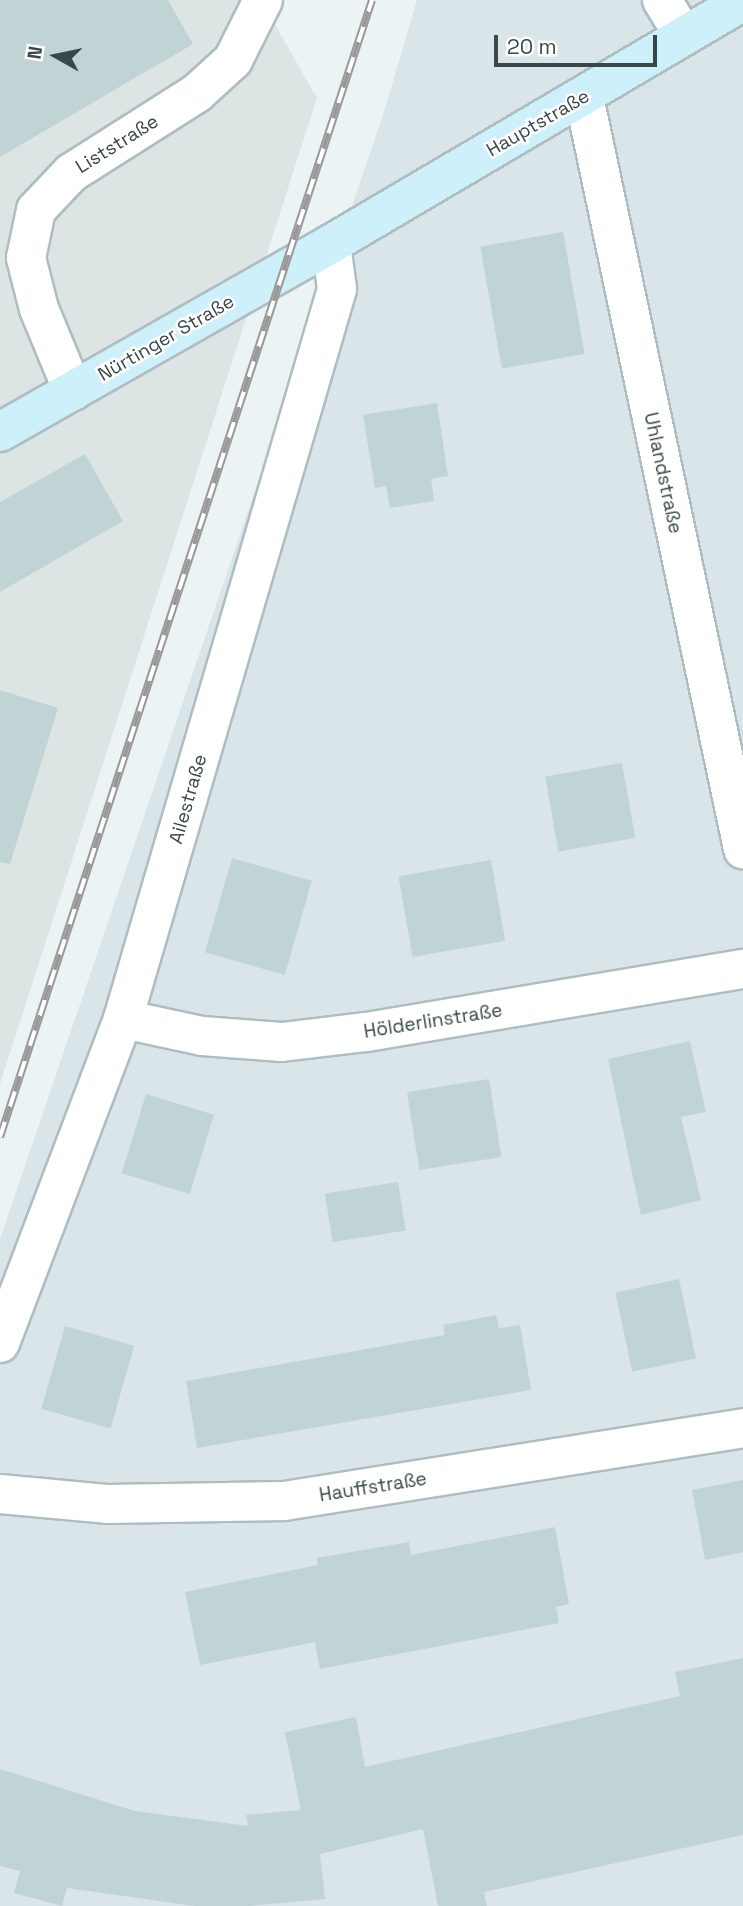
<!DOCTYPE html>
<meta charset="utf-8">
<style>
body{margin:0}
#map{position:relative;width:743px;height:1906px;overflow:hidden;background:#ebf3f4;font-family:"Space Grotesk",sans-serif}
div>[style]{position:absolute}
[style*='--x']{left:calc(var(--x)*1px);top:calc(var(--y)*1px);width:calc(var(--w)*1px);rotate:calc(var(--a)*1deg)}
.residential>*{inset:0;background:#d9e5e8}
.industrial>*{inset:0;background:#dce4e4}
.building>*{inset:0;background:#c1d4d5;transform-origin:0 0}
.roads{filter:drop-shadow(2px 0 #aebdbf) drop-shadow(-2px 0 #aebdbf) drop-shadow(0 2px #aebdbf) drop-shadow(0 -2px #aebdbf)}
.street>*{height:38px;margin:-19px;padding:0 19px;transform-origin:19px;border-radius:19px;background:#fff}
.secondary>*{height:38px;margin:-19px;padding:0 19px;transform-origin:19px;border-radius:19px;background:#cef0fb}
.rail>*{height:8px;margin-top:-4px;transform-origin:0;background:repeating-linear-gradient(90deg,#fff 0 16px,#999 0 32px);box-sizing:border-box;border-block:2px solid #999}
span{translate:-50% -50%;white-space:nowrap;text-align:center;line-height:1.15;-webkit-text-stroke:5px #fff;paint-order:stroke}
.street-label{font-size:19px;color:#394748}
.north{position:absolute;left:21px;top:21px;width:70px;height:70px;-webkit-text-stroke:5px #fff;paint-order:stroke;rotate:279deg;font-size:19px;font-weight:700;line-height:28px;text-align:center;color:#394748}
.north::after{content:'';display:block;margin:auto;width:24px;height:32px;background:#394748;clip-path:polygon(50% 0,100% 100%,50% 72%,0 100%)}
.scale{position:absolute;left:494px;top:35px;width:163px;height:32px;box-sizing:border-box;border:4px solid #394748;border-top:0;padding-left:9px;font-size:21px;line-height:24px;white-space:nowrap;color:#394748;-webkit-text-stroke:5px #fff;paint-order:stroke}
</style>
<div id="map">
<div class="residential">
<i style="clip-path:polygon(417px 0,743px 0,743px 1906px,0 1906px,0 1239px,383px 115px)"></i>
</div>
<div class="industrial">
<i style="clip-path:polygon(0 0,261px 0,317px 98px,0 1084px)"></i>
</div>
<div class="building">
<i style="clip-path:polygon(0 0,168px 0,193px 44px,0 157px)"></i>
<i style="left:563px;top:232px;width:124px;height:84px;rotate:80deg"></i>
<i style="clip-path:polygon(437px 403px,448px 476px,431px 479px,434px 501px,390px 508px,386px 486px,375px 488px,363px 415px)"></i>
<i style="clip-path:polygon(85px 454px,123px 521px,0 592px,0 502px)"></i>
<i style="clip-path:polygon(0 690px,58px 708px,10px 864px,0 862px)"></i>
<i style="left:622px;top:763px;width:76px;height:78px;rotate:80deg"></i>
<i style="left:232px;top:858px;width:83px;height:98px;rotate:16deg"></i>
<i style="left:491px;top:860px;width:82px;height:94px;rotate:80deg"></i>
<i style="clip-path:polygon(690px 1041px,706px 1112px,681px 1117px,701px 1200px,641px 1215px,608px 1059px)"></i>
<i style="left:489px;top:1079px;width:79px;height:83px;rotate:81deg"></i>
<i style="left:146px;top:1094px;width:71px;height:83px;rotate:17deg"></i>
<i style="left:398px;top:1182px;width:49px;height:74px;rotate:81deg"></i>
<i style="left:679px;top:1279px;width:81px;height:65px;rotate:78deg"></i>
<i style="clip-path:polygon(496px 1315px,499px 1328px,520px 1325px,531px 1390px,197px 1448px,186px 1381px,445px 1335px,443px 1325px)"></i>
<i style="left:65px;top:1326px;width:72px;height:86px;rotate:16deg"></i>
<i style="clip-path:polygon(743px 1480px,743px 1552px,705px 1560px,692px 1490px)"></i>
<i style="clip-path:polygon(555px 1527px,569px 1604px,556px 1607px,559px 1623px,320px 1669px,315px 1642px,200px 1665px,185px 1592px,318px 1565px,317px 1558px,409px 1542px,411px 1555px)"></i>
<i style="clip-path:polygon(743px 1658px,743px 1835px,484px 1892px,487px 1906px,438px 1906px,423px 1829px,320px 1854px,325px 1899px,248px 1906px,194px 1906px,67px 1888px,62px 1906px,14px 1893px,20px 1871px,0 1866px,0 1769px,135px 1811px,248px 1826px,246px 1815px,301px 1810px,285px 1732px,356px 1717px,365px 1767px,680px 1696px,675px 1672px)"></i>
</div>
<div class="roads">
<div class="street">
<i style="--x:662;--y:0;--w:42;--a:58.6"></i>
<i style="--x:584;--y:97;--w:769;--a:78.06"></i>
<i style="--x:73;--y:391;--w:89;--a:-112.5"></i>
<i style="--x:39;--y:309;--w:53;--a:-104.3"></i>
<i style="--x:26;--y:258;--w:49;--a:-78.2"></i>
<i style="--x:36;--y:210;--w:51;--a:-46.6"></i>
<i style="--x:71;--y:173;--w:149;--a:-32.4"></i>
<i style="--x:197;--y:93;--w:49;--a:-42.5"></i>
<i style="--x:233;--y:60;--w:67;--a:-63.4"></i>
<i style="--x:123;--y:1019;--w:81;--a:12.1"></i>
<i style="--x:202;--y:1036;--w:80;--a:4.3"></i>
<i style="--x:282;--y:1042;--w:85;--a:-6.8"></i>
<i style="--x:366;--y:1032;--w:382;--a:-9.5"></i>
<i style="--x:0;--y:1343;--w:347;--a:-69.2"></i>
<i style="--x:123;--y:1019;--w:761;--a:-73.66"></i>
<i style="--x:337;--y:289;--w:45;--a:-97.6"></i>
<i style="--x:0;--y:1494;--w:107;--a:5.3"></i>
<i style="--x:107;--y:1504;--w:177;--a:-1"></i>
<i style="--x:284;--y:1501;--w:465;--a:-9"></i>
</div>
<div class="secondary">
<i style="--x:0;--y:432;--w:381;--a:-29.6"></i>
<i style="--x:331;--y:244;--w:478;--a:-30.5"></i>
</div>
</div>
<div class="rail">
<i style="--x:0;--y:1137;--w:1196;--a:-71.88"></i>
</div>
<div class="street-label">
<span style="left:538px;top:123px;rotate:-30deg">Hauptstraße</span>
<span style="left:117px;top:144px;rotate:-32deg">Liststraße</span>
<span style="left:166px;top:338px;rotate:-30deg">Nürtinger Straße</span>
<span style="left:663px;top:473px;rotate:78deg">Uhlandstraße</span>
<span style="left:188px;top:799px;rotate:-74deg">Ailestraße</span>
<span style="left:433px;top:1021px;rotate:-9deg">Hölderlinstraße</span>
<span style="left:373px;top:1487px;rotate:-9deg">Hauffstraße</span>
</div>
<div class="north">N</div>
<div class="scale">20 m</div>
</div>
